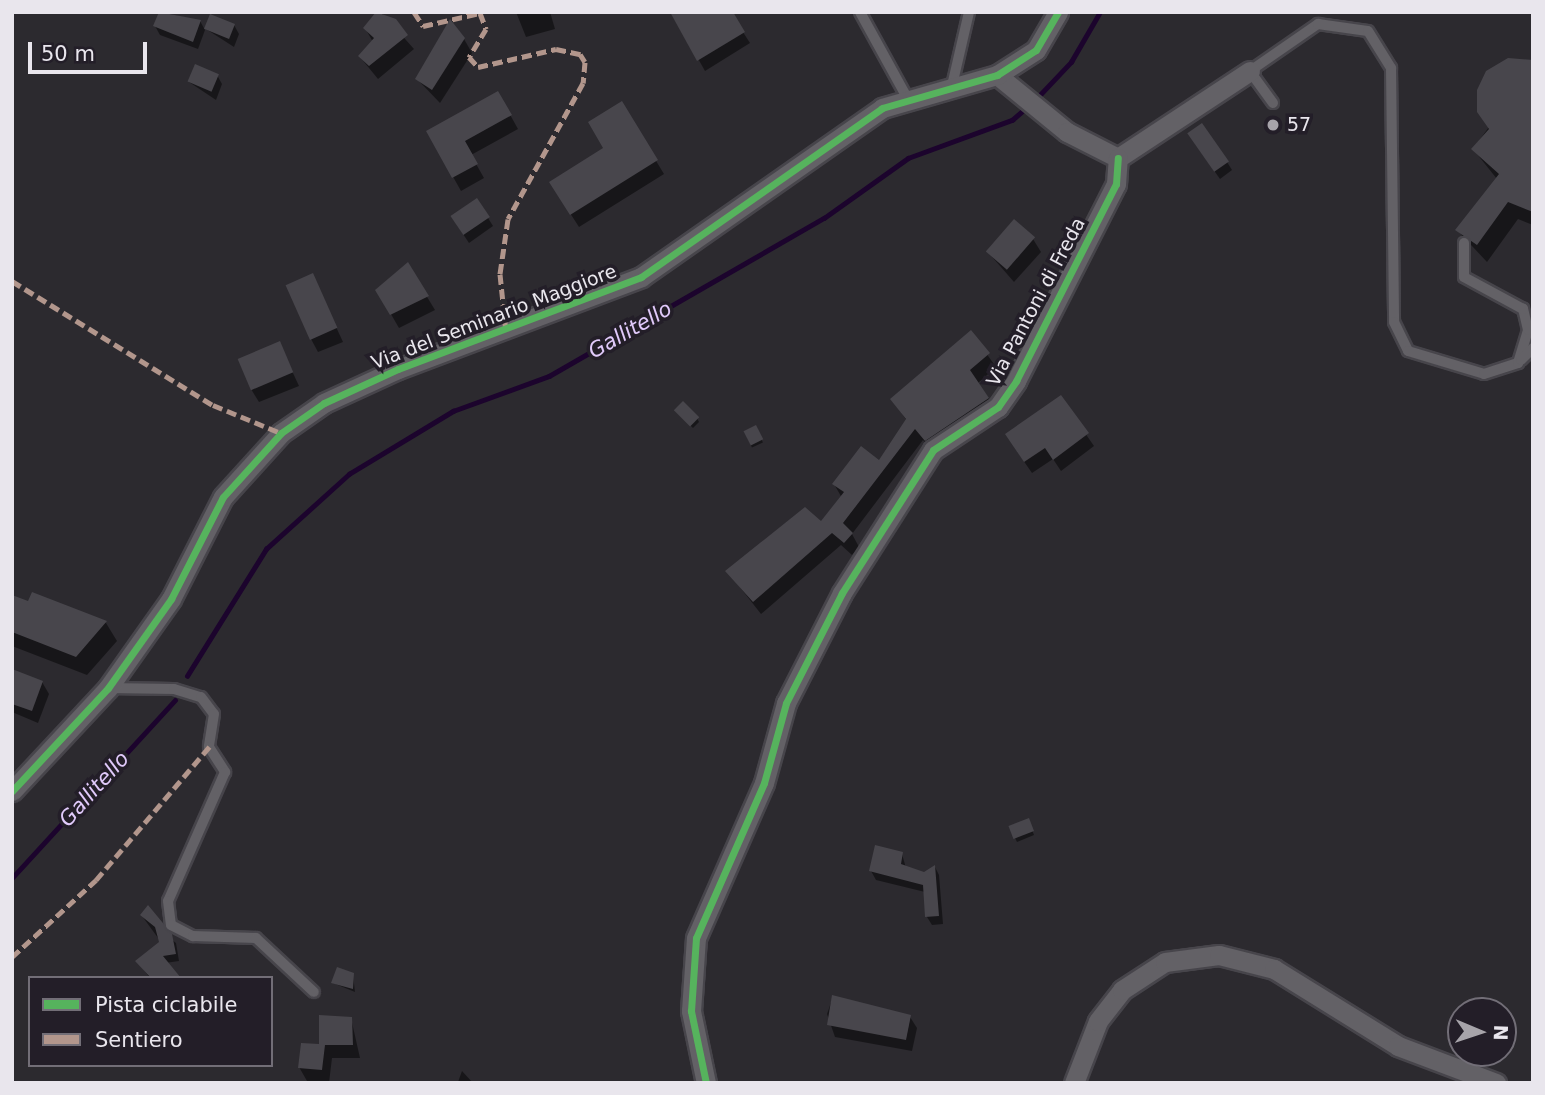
<!DOCTYPE html>
<style>
body{margin:0}
#map{position:relative;width:1545px;height:1095px;overflow:hidden;background:#2c2a2f;font-family:"DejaVu Sans",sans-serif}
div>[style]{position:absolute}
[style*='--x']{left:calc(var(--x)*1px);top:calc(var(--y)*1px);width:calc(var(--w)*1px);rotate:calc(var(--a)*1deg)}
.shadow>*{inset:0;background:#0007;transform-origin:0 0}
.stream>*{height:4.5px;margin:-2.25px;padding:0 2.25px;transform-origin:2.25px;border-radius:2.25px;background:#1c042d}
.building>*{inset:0;background:#48464c;transform-origin:0 0}
.roads{filter:drop-shadow(2px 0 #47454b) drop-shadow(-2px 0 #47454b) drop-shadow(0 2px #47454b) drop-shadow(0 -2px #47454b)}
.service>*{height:10px;margin:-5px;padding:0 5px;transform-origin:5px;border-radius:5px;background:#636166}
.minor>*{height:19px;margin:-9.5px;padding:0 9.5px;transform-origin:9.5px;border-radius:9.5px;background:#636166}
.quiet>*{height:5px;margin-top:-2.5px;transform-origin:0;background:repeating-linear-gradient(90deg,#b2968c 0 10px,transparent 0 15px)}
.cycleway>*{height:7px;margin:-3.5px;padding:0 3.5px;transform-origin:3.5px;border-radius:3.5px;background:#56b35d}
.dots>*{width:19px;height:19px;translate:-50% -50%;box-sizing:border-box;border:4px solid #231e28;border-radius:50%}
span{translate:-50% -50%;white-space:nowrap;text-align:center;line-height:1.15;-webkit-text-stroke:7px #231e28;paint-order:stroke}
.poi-label{font-size:19px;color:#e9e6ed}
.left{translate:0 -50%;text-align:left}
.street-label{font-size:19px;color:#e9e6ed}
.water-label{font-size:21px;color:#e1cafb;font-style:italic}
.frame{position:absolute;inset:0;border:14px solid #e9e6ed;pointer-events:none}
.legend{position:absolute;left:28px;top:976px;width:245px;height:91px;box-sizing:border-box;background:#231e28;border:2px solid #726e77;margin:0;padding:9px 12px;list-style:none;font-size:21px;color:#e9e6ed}
.legend li{display:flex;align-items:center;gap:14px;height:35px}
.legend b{width:35px;border:2px solid #726e77}
.north{position:absolute;left:1447px;top:997px;width:70px;height:70px;box-sizing:border-box;background:#231e28;border:2px solid #726e77;border-radius:50%;rotate:92deg;font-size:19px;font-weight:700;line-height:28px;text-align:center;color:#e9e6ed}
.north::after{content:'';display:block;margin:auto;width:24px;height:32px;background:#a7a4aa;clip-path:polygon(50% 0,100% 100%,50% 72%,0 100%)}
.scale{position:absolute;left:28px;top:42px;width:119px;height:32px;box-sizing:border-box;border:4px solid #e9e6ed;border-top:0;padding-left:9px;font-size:21px;line-height:24px;white-space:nowrap;color:#e9e6ed;-webkit-text-stroke:5px #231e28;paint-order:stroke}
</style>
<div id="map">
<div class="shadow">
<i style="clip-path:polygon(161px 12px,200px 21px,205px 30px,198px 49px,160px 35px,155px 26px)"></i>
<i style="clip-path:polygon(381px 12px,414px 49px,378px 79px,360px 57px,373px 42px,365px 28px)"></i>
<i style="clip-path:polygon(516px 12px,550px 12px,555px 29px,526px 37px)"></i>
<i style="clip-path:polygon(730px 12px,750px 43px,705px 71px,673px 14px)"></i>
<i style="clip-path:polygon(234px 25px,239px 34px,234px 47px,206px 29px)"></i>
<i style="clip-path:polygon(464px 39px,472px 53px,440px 103px,417px 79px)"></i>
<i style="clip-path:polygon(1533px 66px,1533px 225px,1518px 219px,1487px 262px,1457px 230px,1497px 179px,1473px 149px)"></i>
<i style="clip-path:polygon(217px 75px,222px 84px,216px 100px,189px 82px)"></i>
<i style="clip-path:polygon(498px 93px,518px 129px,471px 155px,484px 178px,461px 191px,428px 132px)"></i>
<i style="clip-path:polygon(621px 103px,664px 174px,579px 227px,559px 196px,605px 148px)"></i>
<i style="clip-path:polygon(1194px 142px,1227px 162px,1232px 170px,1220px 179px)"></i>
<i style="clip-path:polygon(488px 218px,493px 226px,469px 243px,457px 225px)"></i>
<i style="clip-path:polygon(1033px 239px,1041px 252px,1014px 282px,987px 251px)"></i>
<i style="clip-path:polygon(407px 264px,435px 310px,399px 328px,377px 290px)"></i>
<i style="clip-path:polygon(312px 275px,343px 342px,318px 352px,311px 339px)"></i>
<i style="clip-path:polygon(971px 332px,996px 367px,978px 383px,997px 410px,934px 453px,923px 440px,852px 534px,859px 547px,852px 555px,841px 545px,761px 614px,728px 572px,821px 524px,842px 498px,834px 484px,880px 462px,907px 421px,892px 399px)"></i>
<i style="clip-path:polygon(279px 343px,299px 386px,259px 402px,251px 389px)"></i>
<i style="clip-path:polygon(1060px 397px,1094px 446px,1061px 471px,1053px 459px,1032px 473px,1014px 447px)"></i>
<i style="clip-path:polygon(675px 411px,697px 418px,699px 422px,693px 428px)"></i>
<i style="left:756px;top:427px;width:17px;height:12px;rotate:66deg"></i>
<i style="clip-path:polygon(33px 594px,106px 623px,117px 641px,87px 675px,12px 646px,12px 597px,29px 604px)"></i>
<i style="clip-path:polygon(12px 671px,42px 682px,49px 694px,38px 723px,12px 712px)"></i>
<i style="clip-path:polygon(1030px 824px,1034px 835px,1017px 842px,1015px 838px)"></i>
<i style="clip-path:polygon(902px 854px,906px 868px,925px 874px,935px 867px,939px 875px,943px 924px,932px 925px,927px 917px,925px 892px,876px 880px,871px 871px)"></i>
<i style="clip-path:polygon(142px 916px,176px 943px,179px 961px,165px 963px,175px 978px,150px 978px,137px 961px,161px 942px)"></i>
<i style="clip-path:polygon(353px 975px,355px 992px,333px 983px)"></i>
<i style="clip-path:polygon(833px 997px,910px 1017px,917px 1028px,912px 1051px,835px 1037px,827px 1014px)"></i>
<i style="clip-path:polygon(351px 1018px,360px 1058px,332px 1058px,329px 1083px,307px 1081px,299px 1067px)"></i>
<i style="clip-path:polygon(462px 1071px,473px 1083px,458px 1082px)"></i>
</div>
<div class="stream">
<i style="--x:1034;--y:101;--w:54;--a:-46.5"></i>
<i style="--x:1071;--y:62;--w:58;--a:-59.9"></i>
<i style="--x:187;--y:676;--w:150;--a:-58.1"></i>
<i style="--x:266;--y:549;--w:112;--a:-42.1"></i>
<i style="--x:349;--y:474;--w:122;--a:-31.2"></i>
<i style="--x:453;--y:411;--w:102;--a:-20"></i>
<i style="--x:549;--y:376;--w:317;--a:-29.9"></i>
<i style="--x:824;--y:218;--w:103;--a:-35.5"></i>
<i style="--x:908;--y:158;--w:111;--a:-20.1"></i>
<i style="--x:1012;--y:120;--w:21;--a:-41"></i>
<i style="--x:12;--y:878;--w:241;--a:-47.5"></i>
</div>
<div class="building">
<i style="clip-path:polygon(159px 12px,201px 20px,193px 42px,153px 26px)"></i>
<i style="clip-path:polygon(376px 12px,396px 19px,408px 35px,369px 66px,358px 56px,374px 38px,363px 28px)"></i>
<i style="clip-path:polygon(670px 12px,733px 12px,745px 32px,697px 61px)"></i>
<i style="left:210px;top:14px;width:27px;height:16px;rotate:22deg"></i>
<i style="clip-path:polygon(450px 19px,465px 38px,432px 90px,415px 79px)"></i>
<i style="clip-path:polygon(1508px 58px,1533px 60px,1533px 212px,1508px 202px,1477px 245px,1455px 230px,1499px 174px,1471px 149px,1489px 129px,1477px 112px,1477px 90px,1486px 71px)"></i>
<i style="left:195px;top:64px;width:26px;height:19px;rotate:23deg"></i>
<i style="clip-path:polygon(498px 91px,512px 115px,465px 141px,478px 164px,452px 178px,426px 131px)"></i>
<i style="clip-path:polygon(622px 101px,658px 160px,570px 215px,549px 182px,603px 148px,588px 122px)"></i>
<i style="left:1202px;top:123px;width:47px;height:18px;rotate:55deg"></i>
<i style="left:477px;top:198px;width:23px;height:32px;rotate:56deg"></i>
<i style="left:1014px;top:219px;width:28px;height:43px;rotate:41deg"></i>
<i style="clip-path:polygon(408px 262px,429px 296px,390px 315px,375px 290px)"></i>
<i style="left:313px;top:273px;width:60px;height:30px;rotate:66deg"></i>
<i style="clip-path:polygon(971px 330px,990px 353px,970px 370px,989px 398px,925px 441px,915px 429px,843px 523px,853px 533px,844px 543px,832px 533px,753px 602px,725px 571px,805px 507px,821px 521px,844px 492px,832px 484px,861px 446px,879px 460px,906px 419px,890px 399px)"></i>
<i style="left:280px;top:341px;width:34px;height:46px;rotate:67deg"></i>
<i style="clip-path:polygon(1061px 395px,1089px 433px,1053px 460px,1045px 448px,1024px 462px,1005px 434px)"></i>
<i style="left:683px;top:401px;width:23px;height:13px;rotate:45deg"></i>
<i style="left:756px;top:425px;width:16px;height:14px;rotate:63deg"></i>
<i style="clip-path:polygon(32px 592px,107px 621px,76px 657px,12px 632px,12px 595px,28px 601px)"></i>
<i style="clip-path:polygon(12px 669px,43px 681px,32px 711px,12px 704px)"></i>
<i style="left:1029px;top:818px;width:14px;height:22px;rotate:69deg"></i>
<i style="clip-path:polygon(875px 845px,903px 852px,901px 864px,924px 872px,935px 865px,939px 916px,925px 917px,923px 885px,869px 871px)"></i>
<i style="clip-path:polygon(148px 905px,172px 934px,176px 954px,163px 956px,181px 978px,151px 978px,135px 961px,159px 942px,155px 927px,140px 915px)"></i>
<i style="clip-path:polygon(337px 967px,354px 973px,353px 989px,331px 983px)"></i>
<i style="clip-path:polygon(832px 995px,911px 1015px,906px 1040px,827px 1025px)"></i>
<i style="clip-path:polygon(319px 1015px,352px 1017px,353px 1045px,325px 1045px,322px 1070px,298px 1068px,301px 1043px,319px 1044px)"></i>
</div>
<div class="roads">
<div class="service">
<i style="--x:860;--y:12;--w:102;--a:61.2"></i>
<i style="--x:951;--y:90;--w:80;--a:-77"></i>
<i style="--x:1273;--y:103;--w:39;--a:-126"></i>
<i style="--x:1250;--y:71;--w:83;--a:-34.7"></i>
<i style="--x:1318;--y:24;--w:50;--a:8"></i>
<i style="--x:1368;--y:31;--w:44;--a:58.1"></i>
<i style="--x:1391;--y:68;--w:254;--a:89.3"></i>
<i style="--x:1394;--y:322;--w:32;--a:64"></i>
<i style="--x:1408;--y:351;--w:79;--a:16.8"></i>
<i style="--x:1484;--y:374;--w:36;--a:-18"></i>
<i style="--x:1518;--y:363;--w:34;--a:-73"></i>
<i style="--x:1528;--y:330;--w:22;--a:-103"></i>
<i style="--x:1523;--y:309;--w:67;--a:-151.5"></i>
<i style="--x:1464;--y:277;--w:34;--a:-90"></i>
<i style="--x:1521;--y:360;--w:17;--a:-45"></i>
<i style="--x:108;--y:688;--w:66;--a:0.9"></i>
<i style="--x:174;--y:689;--w:28;--a:17"></i>
<i style="--x:201;--y:697;--w:21;--a:53"></i>
<i style="--x:214;--y:714;--w:33;--a:99"></i>
<i style="--x:209;--y:747;--w:30;--a:57"></i>
<i style="--x:225;--y:772;--w:141;--a:113.8"></i>
<i style="--x:168;--y:901;--w:24;--a:83"></i>
<i style="--x:171;--y:925;--w:25;--a:27"></i>
<i style="--x:193;--y:936;--w:63;--a:1.8"></i>
<i style="--x:256;--y:938;--w:79;--a:43"></i>
</div>
<div class="minor">
<i style="--x:997;--y:75;--w:90;--a:39.2"></i>
<i style="--x:1067;--y:132;--w:57;--a:27"></i>
<i style="--x:1118;--y:158;--w:158;--a:-33.4"></i>
<i style="--x:12;--y:791;--w:141;--a:-47"></i>
<i style="--x:108;--y:688;--w:109;--a:-54.7"></i>
<i style="--x:171;--y:599;--w:114;--a:-63"></i>
<i style="--x:223;--y:497;--w:86;--a:-47.8"></i>
<i style="--x:281;--y:433;--w:52;--a:-34.9"></i>
<i style="--x:324;--y:403;--w:81;--a:-24.7"></i>
<i style="--x:398;--y:369;--w:260;--a:-20.7"></i>
<i style="--x:641;--y:277;--w:294;--a:-35"></i>
<i style="--x:882;--y:108;--w:120;--a:-16"></i>
<i style="--x:997;--y:75;--w:46;--a:-32.7"></i>
<i style="--x:1036;--y:50;--w:44;--a:-59.9"></i>
<i style="--x:706;--y:1083;--w:74;--a:-101.8"></i>
<i style="--x:691;--y:1011;--w:73;--a:-86.1"></i>
<i style="--x:696;--y:938;--w:169;--a:-66.3"></i>
<i style="--x:764;--y:783;--w:83;--a:-74.6"></i>
<i style="--x:786;--y:703;--w:123;--a:-63"></i>
<i style="--x:842;--y:593;--w:169;--a:-57.5"></i>
<i style="--x:933;--y:450;--w:78;--a:-33.5"></i>
<i style="--x:998;--y:407;--w:32;--a:-55"></i>
<i style="--x:1016;--y:381;--w:221;--a:-63.1"></i>
<i style="--x:1116;--y:184;--w:26;--a:-86"></i>
<i style="--x:1074;--y:1083;--w:66;--a:-68.8"></i>
<i style="--x:1098;--y:1021;--w:39;--a:-52"></i>
<i style="--x:1122;--y:990;--w:51;--a:-33.1"></i>
<i style="--x:1165;--y:962;--w:54;--a:-7.4"></i>
<i style="--x:1219;--y:955;--w:57;--a:14.3"></i>
<i style="--x:1274;--y:969;--w:146;--a:31.8"></i>
<i style="--x:1398;--y:1046;--w:105;--a:20.7"></i>
</div>
</div>
<div class="quiet">
<i style="--x:414;--y:12;--w:17;--a:57"></i>
<i style="--x:423;--y:26;--w:58;--a:-12.8"></i>
<i style="--x:480;--y:13;--w:17;--a:69"></i>
<i style="--x:486;--y:29;--w:33;--a:121"></i>
<i style="--x:469;--y:57;--w:13;--a:48"></i>
<i style="--x:478;--y:67;--w:80;--a:-13"></i>
<i style="--x:556;--y:49;--w:25;--a:12"></i>
<i style="--x:580;--y:54;--w:9;--a:58"></i>
<i style="--x:585;--y:62;--w:21;--a:95"></i>
<i style="--x:583;--y:83;--w:155;--a:118.9"></i>
<i style="--x:508;--y:219;--w:56;--a:98.3"></i>
<i style="--x:500;--y:274;--w:58;--a:84.1"></i>
<i style="--x:12;--y:281;--w:236;--a:31.7"></i>
<i style="--x:213;--y:405;--w:74;--a:22.4"></i>
<i style="--x:12;--y:957;--w:114;--a:-42.5"></i>
<i style="--x:96;--y:880;--w:175;--a:-49.6"></i>
</div>
<div class="cycleway">
<i style="--x:12;--y:791;--w:141;--a:-47"></i>
<i style="--x:108;--y:688;--w:109;--a:-54.7"></i>
<i style="--x:171;--y:599;--w:114;--a:-63"></i>
<i style="--x:223;--y:497;--w:86;--a:-47.8"></i>
<i style="--x:281;--y:433;--w:52;--a:-34.9"></i>
<i style="--x:324;--y:403;--w:81;--a:-24.7"></i>
<i style="--x:398;--y:369;--w:260;--a:-20.7"></i>
<i style="--x:641;--y:277;--w:294;--a:-35"></i>
<i style="--x:882;--y:108;--w:120;--a:-16"></i>
<i style="--x:997;--y:75;--w:46;--a:-32.7"></i>
<i style="--x:1036;--y:50;--w:44;--a:-59.9"></i>
<i style="--x:706;--y:1083;--w:74;--a:-101.8"></i>
<i style="--x:691;--y:1011;--w:73;--a:-86.1"></i>
<i style="--x:696;--y:938;--w:169;--a:-66.3"></i>
<i style="--x:764;--y:783;--w:83;--a:-74.6"></i>
<i style="--x:786;--y:703;--w:123;--a:-63"></i>
<i style="--x:842;--y:593;--w:169;--a:-57.5"></i>
<i style="--x:933;--y:450;--w:78;--a:-33.5"></i>
<i style="--x:998;--y:407;--w:32;--a:-55"></i>
<i style="--x:1016;--y:381;--w:221;--a:-63.1"></i>
<i style="--x:1116;--y:184;--w:26;--a:-86"></i>
</div>
<div class="dots">
<i style="left:1273px;top:125px;background:#a7a4aa"></i>
</div>
<div class="poi-label">
<span class="left" style="left:1287px;top:125px">57</span>
</div>
<div class="street-label">
<span style="left:1036px;top:302px;rotate:-62deg">Via Pantoni di Freda</span>
<span style="left:494px;top:317px;rotate:-21deg">Via del Seminario Maggiore</span>
</div>
<div class="water-label">
<span style="left:630px;top:330px;rotate:-30deg">Gallitello</span>
<span style="left:94px;top:789px;rotate:-48deg">Gallitello</span>
</div>
<div class="frame"></div>
<ul class="legend">
<li><b style="height:9px;background:#56b35d"></b>Pista ciclabile</li>
<li><b style="height:9px;background:#b2968c"></b>Sentiero</li>
</ul>
<div class="north">N</div>
<div class="scale">50 m</div>
</div>
